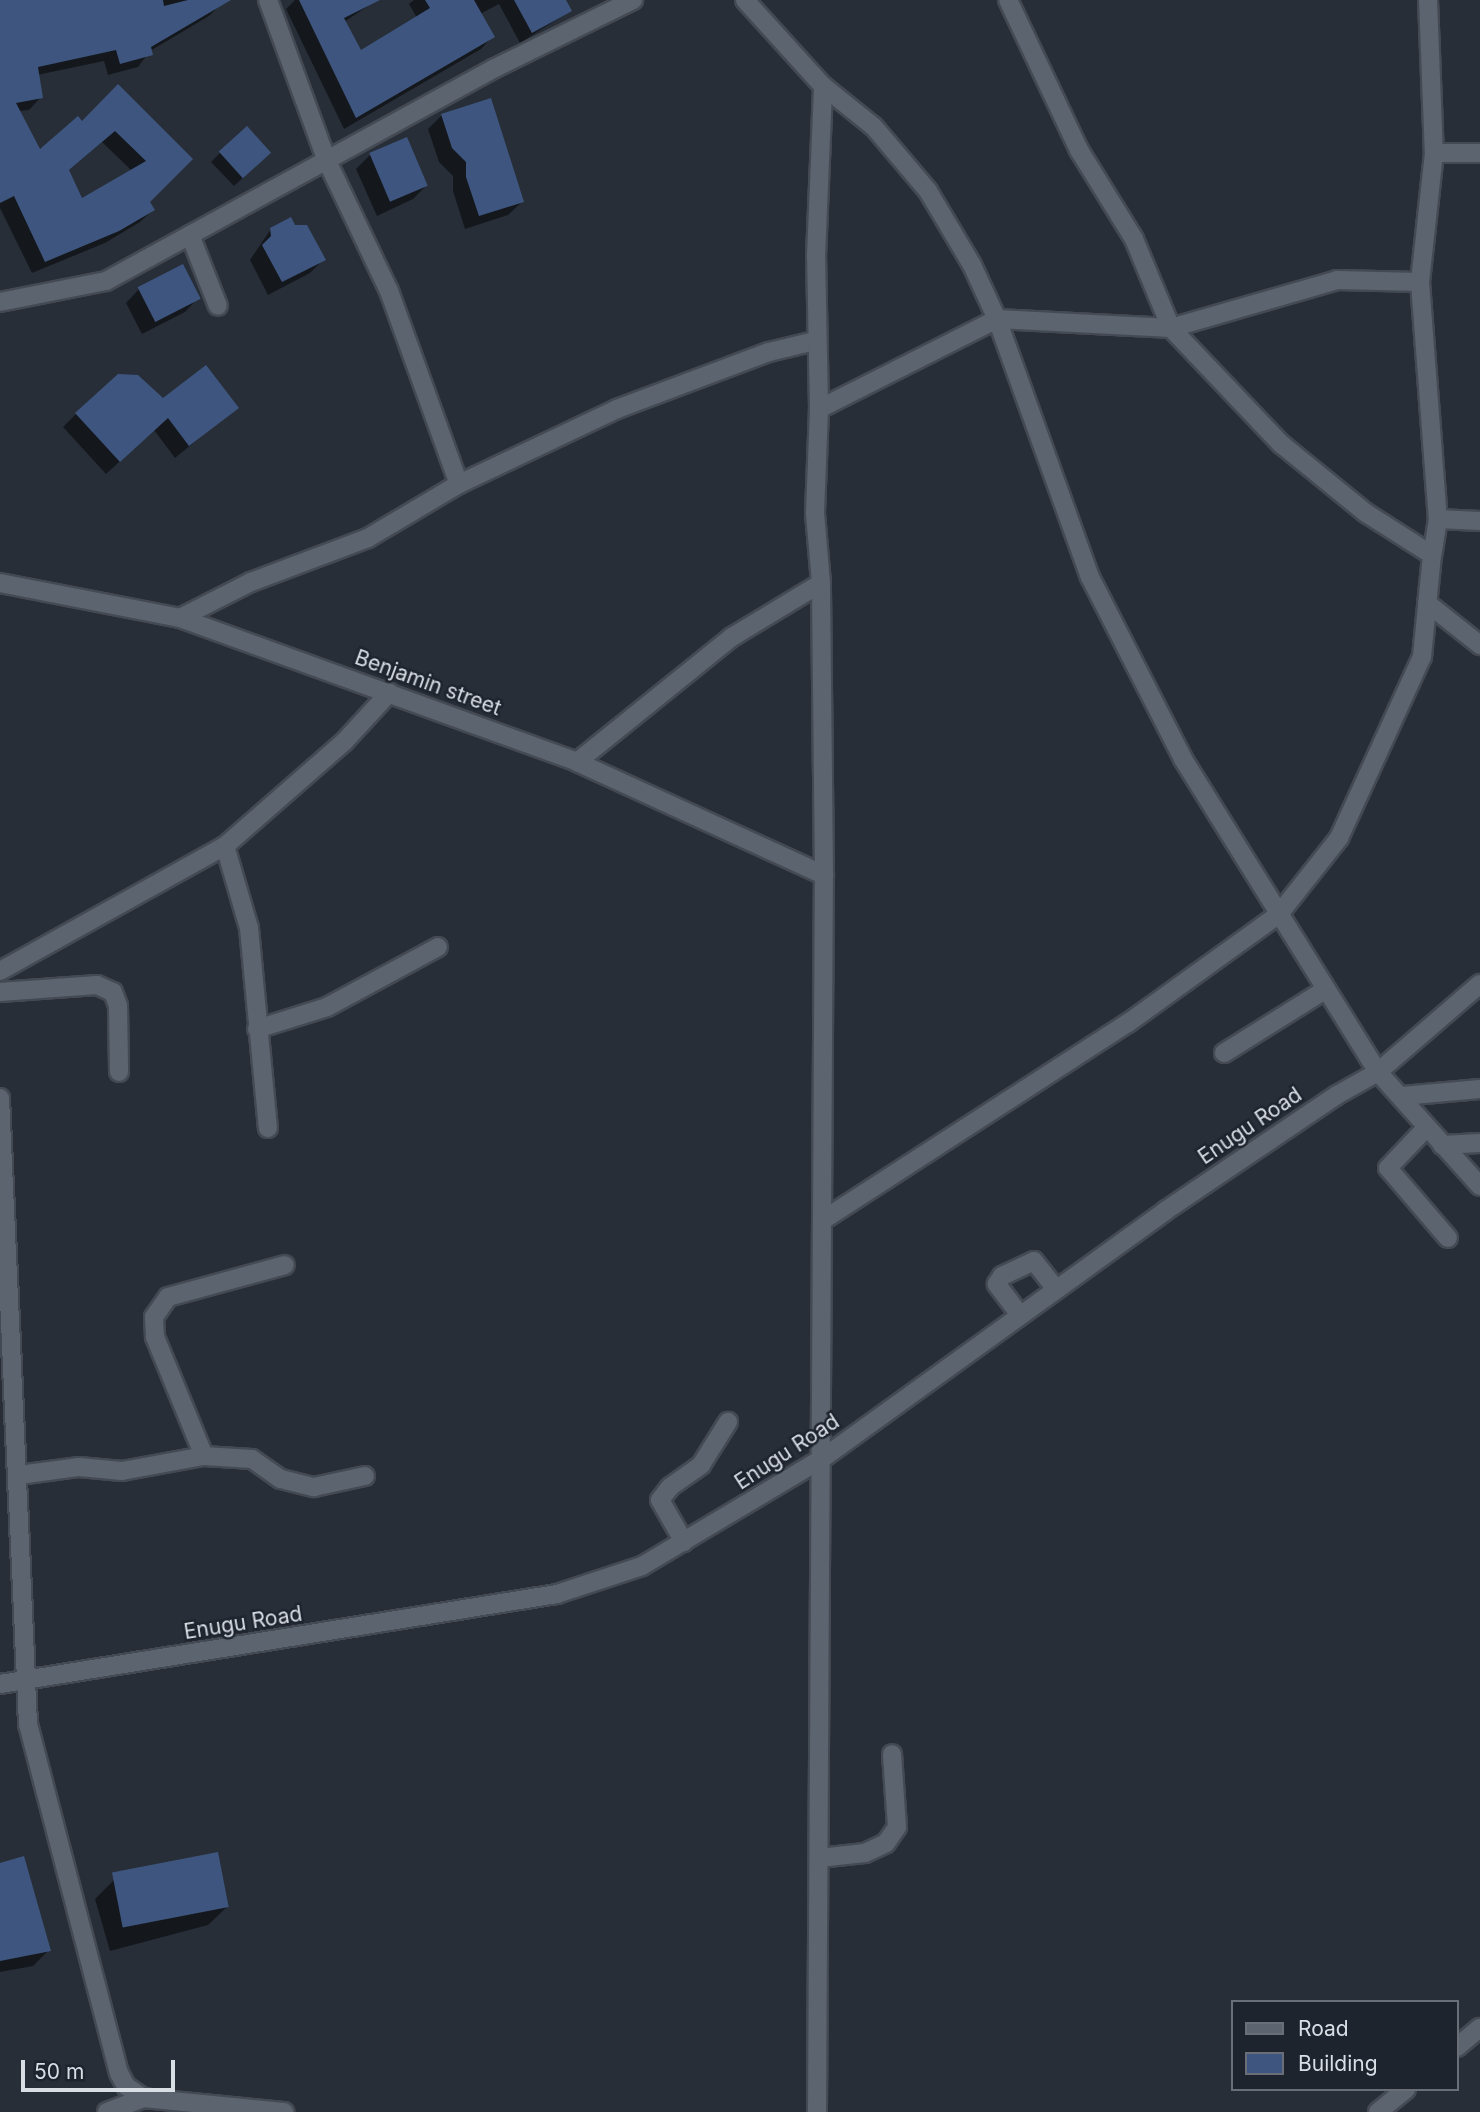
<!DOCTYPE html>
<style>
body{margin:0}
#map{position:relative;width:1480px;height:2112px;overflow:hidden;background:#272e38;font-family:Inter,sans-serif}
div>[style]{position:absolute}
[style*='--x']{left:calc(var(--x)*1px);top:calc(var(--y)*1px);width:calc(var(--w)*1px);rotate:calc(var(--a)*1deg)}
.shadow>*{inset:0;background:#0007}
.building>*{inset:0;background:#3e567f;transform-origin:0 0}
.roads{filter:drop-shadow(2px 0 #444a53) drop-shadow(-2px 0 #444a53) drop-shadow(0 2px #444a53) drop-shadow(0 -2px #444a53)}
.minor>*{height:18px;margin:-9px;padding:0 9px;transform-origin:9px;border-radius:9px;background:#5c6470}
span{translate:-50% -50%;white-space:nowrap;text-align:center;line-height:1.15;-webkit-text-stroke:5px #1e242e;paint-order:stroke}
.street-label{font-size:21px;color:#d9dde4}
.legend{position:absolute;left:1231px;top:2000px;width:228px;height:91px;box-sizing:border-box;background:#1e242e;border:2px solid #696e77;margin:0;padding:9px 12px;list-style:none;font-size:21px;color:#d9dde4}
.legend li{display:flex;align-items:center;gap:14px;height:35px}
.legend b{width:35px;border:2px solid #696e77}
.scale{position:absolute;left:21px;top:2060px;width:154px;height:32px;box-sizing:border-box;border:4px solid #d9dde4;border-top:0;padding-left:9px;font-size:21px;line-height:24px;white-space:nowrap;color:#d9dde4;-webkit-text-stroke:5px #1e242e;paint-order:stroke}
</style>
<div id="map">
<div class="shadow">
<i style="clip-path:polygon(evenodd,0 0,220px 0,221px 4px,209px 16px,150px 51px,138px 67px,108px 75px,104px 61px,37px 75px,41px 97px,29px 110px,18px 111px,39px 152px,82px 123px,118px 87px,190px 159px,148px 202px,153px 210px,140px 222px,105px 243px,32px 273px,0 208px,0 0,102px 142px,132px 171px,81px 201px,68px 171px,102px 142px)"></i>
<i style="clip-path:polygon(295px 0,377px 0,344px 22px,360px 52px,417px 18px,409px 4px,414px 0,564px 0,570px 11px,520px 43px,499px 4px,480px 14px,492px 37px,481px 49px,344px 129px,286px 9px)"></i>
<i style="clip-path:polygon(442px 115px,522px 202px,508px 215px,465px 229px,453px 191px,453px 176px,439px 162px,428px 129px)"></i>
<i style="clip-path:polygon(406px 139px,426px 186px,413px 199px,377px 216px,356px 169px,370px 155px)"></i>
<i style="clip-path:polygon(220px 153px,260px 162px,234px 186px,211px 162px)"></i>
<i style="clip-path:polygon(294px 227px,324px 259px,310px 273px,268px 295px,250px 260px,271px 229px)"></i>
<i style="clip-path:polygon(139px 289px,198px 298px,185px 312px,142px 334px,126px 303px)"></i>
<i style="clip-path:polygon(163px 400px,236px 408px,175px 458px,154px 430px,106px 474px,63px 427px,76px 414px)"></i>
<i style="clip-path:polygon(0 1864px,49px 1950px,33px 1966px,0 1972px)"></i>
<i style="clip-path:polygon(114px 1880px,227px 1907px,208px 1925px,110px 1951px,95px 1899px)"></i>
</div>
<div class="building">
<i style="clip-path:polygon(evenodd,0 0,163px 0,164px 6px,188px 0,231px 0,151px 47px,153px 55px,120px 64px,116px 50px,38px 67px,43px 98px,16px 103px,40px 149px,78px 116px,82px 121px,118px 84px,193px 159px,150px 202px,155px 210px,119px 231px,45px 262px,14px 196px,0 203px,0 0,115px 131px,146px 161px,82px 198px,69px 170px,115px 131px)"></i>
<i style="clip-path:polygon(299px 0,380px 0,344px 18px,361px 50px,430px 8px,425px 0,474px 0,495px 37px,356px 118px)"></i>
<i style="clip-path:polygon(514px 0,566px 0,572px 11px,532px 33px)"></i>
<i style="clip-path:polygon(491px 98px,524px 202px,479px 216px,466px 177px,466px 162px,452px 148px,441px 114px)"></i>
<i style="left:247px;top:126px;width:36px;height:38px;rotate:48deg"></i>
<i style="left:407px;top:137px;width:53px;height:41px;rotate:67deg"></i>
<i style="clip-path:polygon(291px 217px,295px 225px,307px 225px,326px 260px,282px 282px,262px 245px,271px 236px,270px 228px)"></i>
<i style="left:183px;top:264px;width:39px;height:51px;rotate:63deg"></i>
<i style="clip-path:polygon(206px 365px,239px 408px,189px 446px,168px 418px,120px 462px,75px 413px,118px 374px,138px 375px,163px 398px)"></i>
<i style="left:218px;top:1852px;width:56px;height:108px;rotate:79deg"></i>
<i style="clip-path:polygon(24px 1856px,51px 1951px,0 1961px,0 1863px)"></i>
</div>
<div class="roads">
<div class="minor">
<i style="--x:268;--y:0;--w:171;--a:69.9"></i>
<i style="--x:327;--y:161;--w:144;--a:64.5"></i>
<i style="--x:389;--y:291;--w:205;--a:70.1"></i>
<i style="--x:745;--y:0;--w:116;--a:47.8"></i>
<i style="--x:823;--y:86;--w:65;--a:38.8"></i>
<i style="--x:874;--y:127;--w:84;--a:49.8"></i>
<i style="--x:928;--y:191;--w:86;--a:59.3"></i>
<i style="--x:972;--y:265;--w:60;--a:65.2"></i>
<i style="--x:997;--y:319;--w:274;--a:70.2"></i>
<i style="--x:1090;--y:577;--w:204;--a:62.9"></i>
<i style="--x:1183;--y:759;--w:369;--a:58.1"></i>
<i style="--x:1378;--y:1072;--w:153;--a:48.2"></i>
<i style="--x:1428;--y:0;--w:153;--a:87.8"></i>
<i style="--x:1434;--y:153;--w:130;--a:96.2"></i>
<i style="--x:1420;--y:282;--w:238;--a:85.7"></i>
<i style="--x:1438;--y:519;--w:36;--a:99"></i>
<i style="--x:1434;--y:153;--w:46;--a:0"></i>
<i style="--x:190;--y:235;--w:76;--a:68.5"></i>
<i style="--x:0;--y:302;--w:108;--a:-11.2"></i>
<i style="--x:106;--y:281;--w:443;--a:-28.7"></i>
<i style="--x:495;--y:68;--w:154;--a:-26.2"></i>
<i style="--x:819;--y:409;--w:199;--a:-26.8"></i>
<i style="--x:997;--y:319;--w:174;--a:3"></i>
<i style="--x:1171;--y:328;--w:173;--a:-16.1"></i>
<i style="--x:1337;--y:280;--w:83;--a:1.4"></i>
<i style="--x:1438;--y:519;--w:42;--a:2.7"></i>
<i style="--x:0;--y:583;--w:183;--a:11"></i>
<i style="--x:180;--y:618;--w:422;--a:19.9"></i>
<i style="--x:577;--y:762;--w:272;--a:24.6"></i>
<i style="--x:1427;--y:603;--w:68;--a:38.4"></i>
<i style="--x:180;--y:618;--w:80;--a:-26.9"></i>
<i style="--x:251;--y:582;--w:125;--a:-20.6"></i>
<i style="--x:368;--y:538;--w:106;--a:-30.7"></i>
<i style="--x:459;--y:484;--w:175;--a:-25.4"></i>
<i style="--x:617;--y:409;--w:162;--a:-20.6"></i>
<i style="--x:769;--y:352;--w:47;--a:-13.4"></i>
<i style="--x:577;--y:762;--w:199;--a:-38.9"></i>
<i style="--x:732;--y:637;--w:104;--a:-31.2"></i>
<i style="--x:225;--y:846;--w:85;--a:73.7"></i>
<i style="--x:249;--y:928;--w:201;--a:84.6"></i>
<i style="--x:0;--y:971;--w:257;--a:-29.1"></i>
<i style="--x:225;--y:846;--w:158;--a:-41.2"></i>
<i style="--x:344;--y:742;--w:67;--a:-47.4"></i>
<i style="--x:0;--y:992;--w:97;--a:-4.1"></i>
<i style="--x:97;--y:985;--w:17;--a:24"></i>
<i style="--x:113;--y:992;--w:15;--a:70"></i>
<i style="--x:118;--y:1006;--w:66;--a:89.1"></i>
<i style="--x:257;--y:1029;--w:73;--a:-17.4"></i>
<i style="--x:327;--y:1007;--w:126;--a:-28.4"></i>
<i style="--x:1224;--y:1053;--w:119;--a:-32"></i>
<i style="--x:1402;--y:1096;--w:78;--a:-5.1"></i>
<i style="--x:0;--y:1098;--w:627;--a:87.44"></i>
<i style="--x:28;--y:1724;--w:361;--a:75.4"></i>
<i style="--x:119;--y:2073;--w:15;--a:62"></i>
<i style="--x:126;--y:2086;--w:21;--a:35"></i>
<i style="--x:1426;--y:1128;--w:55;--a:133.5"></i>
<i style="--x:1388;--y:1168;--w:92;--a:49.4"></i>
<i style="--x:1442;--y:1145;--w:38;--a:-3"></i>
<i style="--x:823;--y:1220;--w:363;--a:-32.9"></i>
<i style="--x:1128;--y:1023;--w:186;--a:-35.8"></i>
<i style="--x:1279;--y:914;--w:97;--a:-51.7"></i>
<i style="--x:1339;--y:838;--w:199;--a:-65.4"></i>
<i style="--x:1422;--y:657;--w:102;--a:-84.4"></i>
<i style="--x:1432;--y:555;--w:78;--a:-147.5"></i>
<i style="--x:1366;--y:513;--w:109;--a:-140.9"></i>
<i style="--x:1281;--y:444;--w:160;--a:-133.5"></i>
<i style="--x:1171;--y:328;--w:96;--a:-112.6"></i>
<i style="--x:1134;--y:239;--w:105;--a:-121.7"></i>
<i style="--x:1079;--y:150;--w:166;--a:-115.3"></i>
<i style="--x:1020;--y:1315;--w:39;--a:-127"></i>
<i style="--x:997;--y:1284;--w:9;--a:-58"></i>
<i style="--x:1002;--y:1276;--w:35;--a:-25"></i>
<i style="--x:1034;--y:1261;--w:36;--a:52"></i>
<i style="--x:204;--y:1456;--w:129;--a:-112.4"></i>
<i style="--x:155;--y:1337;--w:20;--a:-93"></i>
<i style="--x:154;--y:1317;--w:24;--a:-55"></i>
<i style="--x:168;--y:1297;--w:121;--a:-15.3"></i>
<i style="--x:19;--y:1475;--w:61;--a:-7.6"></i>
<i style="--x:79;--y:1467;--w:43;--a:5.3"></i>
<i style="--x:122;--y:1471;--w:83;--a:-10.4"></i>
<i style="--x:204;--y:1456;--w:48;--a:3.6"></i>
<i style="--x:252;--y:1459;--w:35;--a:35"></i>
<i style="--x:281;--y:1479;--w:34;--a:14"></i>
<i style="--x:314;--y:1487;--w:52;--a:-12.2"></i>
<i style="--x:684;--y:1542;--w:48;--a:-119.7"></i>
<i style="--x:660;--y:1500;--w:16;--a:-52"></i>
<i style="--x:670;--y:1487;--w:38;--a:-35"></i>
<i style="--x:701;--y:1465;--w:51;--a:-57.9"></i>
<i style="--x:0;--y:1684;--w:564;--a:-9.18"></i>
<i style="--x:557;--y:1594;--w:89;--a:-18.2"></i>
<i style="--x:642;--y:1566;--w:211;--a:-30.8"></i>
<i style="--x:823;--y:1458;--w:422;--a:-35.8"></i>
<i style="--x:1165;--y:1211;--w:207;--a:-34"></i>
<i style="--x:1337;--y:1095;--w:47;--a:-29.3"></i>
<i style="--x:1378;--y:1072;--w:135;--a:-40.8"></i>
<i style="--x:819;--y:1858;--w:46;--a:-6.2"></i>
<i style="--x:865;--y:1853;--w:23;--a:-25"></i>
<i style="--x:886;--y:1843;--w:19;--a:-55"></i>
<i style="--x:897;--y:1827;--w:73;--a:-93.9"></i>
<i style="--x:1457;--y:2047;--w:30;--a:-40"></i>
<i style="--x:107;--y:2112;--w:39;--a:-21"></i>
<i style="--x:143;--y:2098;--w:142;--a:5.7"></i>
<i style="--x:817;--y:2112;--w:1237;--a:-89.68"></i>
<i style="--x:824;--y:875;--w:292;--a:-90.6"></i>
<i style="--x:821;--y:583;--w:70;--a:-94.9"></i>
<i style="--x:815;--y:513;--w:104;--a:-87.8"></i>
<i style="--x:819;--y:409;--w:153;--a:-91.1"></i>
<i style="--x:816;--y:256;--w:170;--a:-87.6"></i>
<i style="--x:1378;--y:2112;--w:36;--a:-39"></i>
</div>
</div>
<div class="street-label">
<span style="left:428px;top:683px;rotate:20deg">Benjamin street</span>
<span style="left:1250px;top:1126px;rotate:-34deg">Enugu Road</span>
<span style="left:787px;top:1452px;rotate:-33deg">Enugu Road</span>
<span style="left:243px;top:1623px;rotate:-9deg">Enugu Road</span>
</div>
<ul class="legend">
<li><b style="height:9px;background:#5c6470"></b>Road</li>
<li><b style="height:19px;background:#3e567f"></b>Building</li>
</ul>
<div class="scale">50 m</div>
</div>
